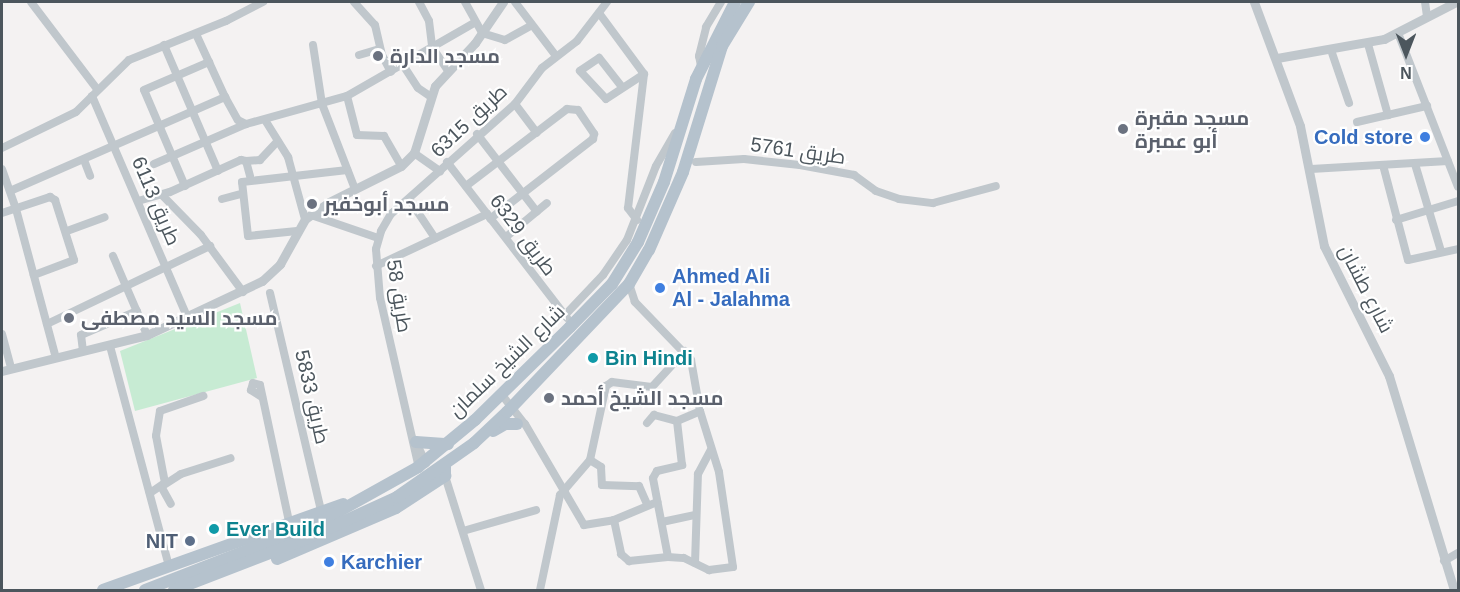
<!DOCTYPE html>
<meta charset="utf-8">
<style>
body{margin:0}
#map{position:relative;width:1460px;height:592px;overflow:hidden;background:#f4f2f2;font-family:Arial,Cairo,sans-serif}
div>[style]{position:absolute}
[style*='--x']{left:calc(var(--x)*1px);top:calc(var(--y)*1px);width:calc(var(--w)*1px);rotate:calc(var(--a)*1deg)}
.green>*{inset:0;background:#c7ebd3}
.minor>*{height:8px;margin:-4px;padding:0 4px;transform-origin:4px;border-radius:4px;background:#c0c7cc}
.tertiary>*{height:9px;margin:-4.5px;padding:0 4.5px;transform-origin:4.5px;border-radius:4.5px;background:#c0c7cc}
.primary>*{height:12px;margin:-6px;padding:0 6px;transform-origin:6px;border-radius:6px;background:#b5c2cd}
.dots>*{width:16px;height:16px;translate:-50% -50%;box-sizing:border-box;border:3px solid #fff;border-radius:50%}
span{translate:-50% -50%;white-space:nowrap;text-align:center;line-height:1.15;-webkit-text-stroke:4.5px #fff;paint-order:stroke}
.worship-label{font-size:20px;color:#5b616d;font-weight:700}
.left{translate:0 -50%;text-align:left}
.street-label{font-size:20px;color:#4c565d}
.shop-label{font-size:20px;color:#366cbe;font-weight:700}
.right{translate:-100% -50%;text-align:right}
.culture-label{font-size:20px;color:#0d838f;font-weight:700}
.service-label{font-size:20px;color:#4e5e75;font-weight:700}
.frame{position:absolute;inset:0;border:3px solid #4c565d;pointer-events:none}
.north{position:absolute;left:1376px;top:24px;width:60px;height:60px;-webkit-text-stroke:4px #fff;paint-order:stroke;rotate:180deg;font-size:16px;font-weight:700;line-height:24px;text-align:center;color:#4c565d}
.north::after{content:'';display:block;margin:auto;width:21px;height:27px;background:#4c565d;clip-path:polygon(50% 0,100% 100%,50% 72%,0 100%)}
</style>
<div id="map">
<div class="green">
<i style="clip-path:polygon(240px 303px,257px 378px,135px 411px,120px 351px)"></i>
</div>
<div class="minor">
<i style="--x:31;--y:2;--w:109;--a:52.8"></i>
<i style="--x:354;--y:2;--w:31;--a:48"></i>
<i style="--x:375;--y:25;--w:31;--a:77"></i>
<i style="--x:382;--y:55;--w:19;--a:62"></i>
<i style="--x:419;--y:2;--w:21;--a:62"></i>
<i style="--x:429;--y:21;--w:26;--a:83"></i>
<i style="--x:432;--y:47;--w:29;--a:56"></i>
<i style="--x:465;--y:2;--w:35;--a:61"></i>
<i style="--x:482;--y:33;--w:24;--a:17"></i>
<i style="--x:505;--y:40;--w:29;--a:-29"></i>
<i style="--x:515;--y:2;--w:68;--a:52.8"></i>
<i style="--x:1425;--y:2;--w:14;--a:82"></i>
<i style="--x:599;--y:13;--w:76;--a:53.6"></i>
<i style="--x:644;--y:74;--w:135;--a:96.8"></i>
<i style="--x:628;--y:208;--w:15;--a:53"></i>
<i style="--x:1398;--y:33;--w:165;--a:68.7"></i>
<i style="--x:196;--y:34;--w:69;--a:65.3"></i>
<i style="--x:225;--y:97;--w:26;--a:61"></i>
<i style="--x:238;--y:120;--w:9;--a:27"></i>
<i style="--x:1368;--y:44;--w:74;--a:74.3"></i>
<i style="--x:164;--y:45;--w:137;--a:66.8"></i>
<i style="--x:313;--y:45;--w:60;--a:81.3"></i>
<i style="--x:322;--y:104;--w:91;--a:68.8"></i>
<i style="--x:1331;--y:50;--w:56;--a:71.2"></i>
<i style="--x:359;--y:55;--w:22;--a:-16"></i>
<i style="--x:403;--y:65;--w:27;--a:57"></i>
<i style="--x:418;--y:88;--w:14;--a:34"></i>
<i style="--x:701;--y:66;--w:10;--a:-101"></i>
<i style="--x:699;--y:56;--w:30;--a:-76"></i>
<i style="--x:706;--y:27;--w:29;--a:-59"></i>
<i style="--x:622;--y:87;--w:37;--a:-128"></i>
<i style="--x:599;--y:58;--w:23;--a:146"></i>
<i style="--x:580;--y:71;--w:38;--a:47"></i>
<i style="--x:606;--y:99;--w:45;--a:-33.3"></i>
<i style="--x:92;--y:96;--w:243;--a:66.7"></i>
<i style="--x:347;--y:96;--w:40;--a:75.6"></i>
<i style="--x:357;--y:135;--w:27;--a:2"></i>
<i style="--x:384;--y:136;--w:34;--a:60"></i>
<i style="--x:515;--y:104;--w:36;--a:53"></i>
<i style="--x:265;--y:120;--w:44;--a:58.1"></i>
<i style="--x:288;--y:157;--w:64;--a:74.7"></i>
<i style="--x:1357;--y:122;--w:72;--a:-12.9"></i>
<i style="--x:477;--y:134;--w:98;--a:52.4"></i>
<i style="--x:2;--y:148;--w:82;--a:-25.9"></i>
<i style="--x:76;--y:112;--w:74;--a:-44.5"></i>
<i style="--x:129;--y:60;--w:105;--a:-21.9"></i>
<i style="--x:226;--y:21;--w:42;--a:-27.2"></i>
<i style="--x:414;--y:153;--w:32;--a:35"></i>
<i style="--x:84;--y:160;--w:17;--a:69"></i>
<i style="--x:246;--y:161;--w:14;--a:-4"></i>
<i style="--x:260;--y:160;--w:23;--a:-47"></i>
<i style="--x:447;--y:162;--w:197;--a:52.4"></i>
<i style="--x:696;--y:162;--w:48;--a:-3.6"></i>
<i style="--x:744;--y:159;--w:56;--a:6.1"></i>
<i style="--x:800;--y:165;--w:55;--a:10.5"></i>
<i style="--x:854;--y:175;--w:27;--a:36"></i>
<i style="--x:876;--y:191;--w:24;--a:19"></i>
<i style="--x:899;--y:199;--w:34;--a:7"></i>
<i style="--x:933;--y:203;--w:65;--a:-15.1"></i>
<i style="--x:154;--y:164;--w:100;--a:-23.5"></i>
<i style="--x:246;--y:124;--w:105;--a:-15.5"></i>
<i style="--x:347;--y:96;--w:146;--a:-29.9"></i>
<i style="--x:1415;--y:164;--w:91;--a:73.4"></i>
<i style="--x:1383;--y:165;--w:98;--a:75.3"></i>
<i style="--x:1408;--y:260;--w:51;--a:-12.4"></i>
<i style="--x:2;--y:169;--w:42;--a:70.7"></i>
<i style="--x:16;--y:209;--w:154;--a:75"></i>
<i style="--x:1311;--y:169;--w:137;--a:-3.3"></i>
<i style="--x:185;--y:186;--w:104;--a:-113.1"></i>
<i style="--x:144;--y:90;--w:71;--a:-23.3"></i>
<i style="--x:466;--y:186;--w:127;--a:-37.3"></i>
<i style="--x:567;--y:109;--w:11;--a:5"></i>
<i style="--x:578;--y:110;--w:29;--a:56"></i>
<i style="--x:594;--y:134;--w:5;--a:101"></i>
<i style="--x:593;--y:139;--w:130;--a:142.2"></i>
<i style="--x:10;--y:191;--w:235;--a:-23.6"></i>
<i style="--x:161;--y:194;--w:57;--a:45.7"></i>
<i style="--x:201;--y:235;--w:71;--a:53.6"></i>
<i style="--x:222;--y:199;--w:20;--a:-15"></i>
<i style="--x:409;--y:199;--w:47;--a:56.3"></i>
<i style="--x:138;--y:201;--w:33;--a:-16"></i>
<i style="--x:170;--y:192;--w:78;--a:-24.3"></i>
<i style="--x:241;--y:160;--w:5;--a:11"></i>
<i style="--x:246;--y:161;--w:20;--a:75"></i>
<i style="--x:2;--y:213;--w:51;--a:-18.4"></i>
<i style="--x:50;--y:197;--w:6;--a:31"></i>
<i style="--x:55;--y:200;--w:63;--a:72.4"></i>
<i style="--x:74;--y:260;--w:43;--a:159.4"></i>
<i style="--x:311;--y:215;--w:71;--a:18.9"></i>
<i style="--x:1396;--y:220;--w:65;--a:-17"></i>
<i style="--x:67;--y:231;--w:40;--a:-20.2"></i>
<i style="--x:297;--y:231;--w:49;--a:174.2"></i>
<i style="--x:248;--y:236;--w:54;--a:-96.3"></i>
<i style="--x:242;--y:182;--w:106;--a:-6.5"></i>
<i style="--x:506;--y:237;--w:53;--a:-39.7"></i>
<i style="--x:113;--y:256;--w:86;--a:66.7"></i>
<i style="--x:376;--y:266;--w:123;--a:-25.1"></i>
<i style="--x:270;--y:293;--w:223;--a:76.8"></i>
<i style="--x:566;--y:314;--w:54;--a:-46.5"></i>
<i style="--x:603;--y:275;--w:42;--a:-55.6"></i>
<i style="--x:627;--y:240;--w:79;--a:-68.6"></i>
<i style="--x:656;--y:166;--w:38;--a:-60"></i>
<i style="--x:47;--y:324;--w:181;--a:-25.6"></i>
<i style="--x:2;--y:334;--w:35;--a:75"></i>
<i style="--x:110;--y:346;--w:228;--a:75"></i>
<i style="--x:83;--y:351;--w:16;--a:-97"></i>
<i style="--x:81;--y:335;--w:61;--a:-23.2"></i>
<i style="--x:502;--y:395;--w:37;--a:52"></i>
<i style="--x:525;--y:424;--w:117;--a:59.7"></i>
<i style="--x:584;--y:525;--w:30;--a:-9"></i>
<i style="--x:614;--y:520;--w:47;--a:-22.7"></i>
<i style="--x:262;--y:397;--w:13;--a:-148"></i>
<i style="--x:251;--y:390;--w:7;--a:-74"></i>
<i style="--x:253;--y:383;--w:7;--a:16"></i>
<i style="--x:260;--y:385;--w:140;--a:78"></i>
<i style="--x:647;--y:423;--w:11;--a:-49"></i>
<i style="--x:654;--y:415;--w:24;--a:15"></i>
<i style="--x:677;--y:421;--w:25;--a:-23"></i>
<i style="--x:415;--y:440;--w:26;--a:65"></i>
<i style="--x:590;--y:460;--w:13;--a:32"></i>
<i style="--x:601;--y:467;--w:18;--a:87"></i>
<i style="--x:602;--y:485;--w:37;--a:2"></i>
<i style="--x:639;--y:486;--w:20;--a:66"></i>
<i style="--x:419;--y:468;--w:174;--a:-102.9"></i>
<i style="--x:380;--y:298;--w:49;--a:-94.7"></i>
<i style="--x:376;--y:249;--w:19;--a:-74"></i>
<i style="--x:381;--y:231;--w:20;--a:-60"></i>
<i style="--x:391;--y:214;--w:166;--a:-41.6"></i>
<i style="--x:515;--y:104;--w:45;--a:-53.1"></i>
<i style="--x:542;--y:68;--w:44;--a:-37.6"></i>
<i style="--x:577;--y:41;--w:49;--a:-52.4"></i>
<i style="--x:445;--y:476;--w:120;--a:72.5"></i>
<i style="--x:164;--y:485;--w:20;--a:-33"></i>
<i style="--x:181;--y:474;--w:52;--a:-17.7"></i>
<i style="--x:162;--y:488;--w:18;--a:61"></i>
<i style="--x:150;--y:493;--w:18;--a:-34"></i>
<i style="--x:165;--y:483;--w:48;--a:-100.8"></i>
<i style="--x:156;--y:436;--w:25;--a:-81"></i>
<i style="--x:160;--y:411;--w:46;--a:-19.2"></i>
<i style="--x:614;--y:520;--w:35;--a:78"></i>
<i style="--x:621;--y:554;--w:11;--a:41"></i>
<i style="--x:629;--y:561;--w:39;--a:-6"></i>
<i style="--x:668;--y:557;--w:16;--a:4"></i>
<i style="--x:684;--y:558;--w:28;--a:26"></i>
<i style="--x:709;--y:570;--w:24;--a:-7"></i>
<i style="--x:733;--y:567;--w:96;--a:-98.4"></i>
<i style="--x:719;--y:472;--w:64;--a:-107.3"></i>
<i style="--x:700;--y:411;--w:52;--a:-100"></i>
<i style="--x:691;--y:360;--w:81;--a:-134"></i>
<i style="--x:635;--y:302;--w:19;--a:-108"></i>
<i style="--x:662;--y:522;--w:34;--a:-12"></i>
<i style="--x:463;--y:531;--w:76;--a:-16"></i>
<i style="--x:668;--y:557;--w:80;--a:-100.8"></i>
<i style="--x:653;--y:478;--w:8;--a:-60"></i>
<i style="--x:657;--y:471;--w:26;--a:-13"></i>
<i style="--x:682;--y:465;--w:44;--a:-96.5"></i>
<i style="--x:1444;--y:561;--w:16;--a:-30"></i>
<i style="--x:695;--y:563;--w:89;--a:-88.1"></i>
<i style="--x:698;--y:474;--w:27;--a:-62"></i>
<i style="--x:540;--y:590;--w:97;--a:-78.1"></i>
<i style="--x:560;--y:495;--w:46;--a:-49.4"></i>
<i style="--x:590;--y:460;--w:76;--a:-77.8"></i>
<i style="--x:606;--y:386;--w:7;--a:-34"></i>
<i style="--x:612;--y:382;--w:40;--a:7.1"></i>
<i style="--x:652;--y:387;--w:49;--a:-47.5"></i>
</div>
<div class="tertiary">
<i style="--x:1254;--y:2;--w:132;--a:69.6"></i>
<i style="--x:1300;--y:126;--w:122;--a:78.7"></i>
<i style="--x:1324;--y:246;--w:145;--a:63.4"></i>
<i style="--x:1389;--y:376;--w:224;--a:73.1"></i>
<i style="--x:1277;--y:58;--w:109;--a:-10.1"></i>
<i style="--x:1384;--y:39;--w:81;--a:-27.2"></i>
<i style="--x:2;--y:371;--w:149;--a:-13.9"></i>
<i style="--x:147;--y:335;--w:127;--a:-25.2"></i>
<i style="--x:262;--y:281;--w:25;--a:-43"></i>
<i style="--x:280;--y:264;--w:51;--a:-60.9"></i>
<i style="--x:305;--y:219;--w:29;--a:-35"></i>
<i style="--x:329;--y:202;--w:80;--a:-26.6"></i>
<i style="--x:401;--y:166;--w:18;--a:-45"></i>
<i style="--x:414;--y:153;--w:70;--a:-72.6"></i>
<i style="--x:435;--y:86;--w:59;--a:-47.1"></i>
<i style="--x:475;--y:43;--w:50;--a:-55.7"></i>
</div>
<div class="primary">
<i style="--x:493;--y:431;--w:14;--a:-30"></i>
<i style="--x:505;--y:424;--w:12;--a:0"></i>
<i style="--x:416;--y:442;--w:32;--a:4"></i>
<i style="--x:277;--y:559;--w:129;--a:-23.2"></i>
<i style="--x:396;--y:508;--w:59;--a:-33.1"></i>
<i style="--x:445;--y:476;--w:12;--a:-90"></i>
<i style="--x:103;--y:590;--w:255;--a:-19.7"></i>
<i style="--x:145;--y:590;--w:186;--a:-21.2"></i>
<i style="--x:318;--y:523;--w:115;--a:-29.2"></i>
<i style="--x:418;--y:467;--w:74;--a:-39.5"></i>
<i style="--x:475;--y:420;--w:133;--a:-44.4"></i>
<i style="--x:570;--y:327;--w:60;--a:-45.7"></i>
<i style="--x:612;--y:284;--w:49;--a:-58.2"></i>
<i style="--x:638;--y:242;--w:65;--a:-66.6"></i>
<i style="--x:664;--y:182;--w:108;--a:-72.7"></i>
<i style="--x:696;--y:79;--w:86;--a:-63.1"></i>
<i style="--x:174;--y:590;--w:136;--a:-21.1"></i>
<i style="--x:301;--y:541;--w:106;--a:-24.6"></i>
<i style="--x:397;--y:497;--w:94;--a:-35"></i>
<i style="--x:474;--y:443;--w:45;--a:-43.2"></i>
<i style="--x:507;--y:412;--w:177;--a:-46.4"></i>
<i style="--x:629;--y:284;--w:39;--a:-60"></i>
<i style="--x:649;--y:250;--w:85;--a:-66.4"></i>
<i style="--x:683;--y:172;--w:132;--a:-72.8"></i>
<i style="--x:722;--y:46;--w:52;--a:-58.5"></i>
</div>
<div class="dots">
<i style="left:378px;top:56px;background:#6b7280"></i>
<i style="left:1123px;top:129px;background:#6b7280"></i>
<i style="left:1425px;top:137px;background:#3f7fe0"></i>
<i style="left:312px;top:204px;background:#6b7280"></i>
<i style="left:660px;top:288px;background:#3f7fe0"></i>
<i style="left:69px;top:318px;background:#6b7280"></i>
<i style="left:593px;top:358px;background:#0f9aa8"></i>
<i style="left:549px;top:398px;background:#6b7280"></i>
<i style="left:214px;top:529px;background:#0f9aa8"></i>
<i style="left:190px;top:541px;background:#5c6f8a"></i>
<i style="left:329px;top:562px;background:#3f7fe0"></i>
</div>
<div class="worship-label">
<span class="left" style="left:390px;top:56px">مسجد الدارة</span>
<span class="left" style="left:1135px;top:130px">مسجد مقبرة<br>أبو عمبرة</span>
<span class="left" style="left:324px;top:204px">مسجد أبوخفير</span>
<span class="left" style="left:81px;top:318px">مسجد السيد مصطفى</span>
<span class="left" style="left:561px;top:398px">مسجد الشيخ أحمد</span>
</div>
<div class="street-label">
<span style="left:469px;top:121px;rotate:-43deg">طريق 6315</span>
<span style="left:798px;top:151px;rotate:8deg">طريق 5761</span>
<span style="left:156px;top:201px;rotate:67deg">طريق 6113</span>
<span style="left:523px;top:235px;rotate:53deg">طريق 6329</span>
<span style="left:1366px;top:289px;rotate:63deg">شارع طشان</span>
<span style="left:399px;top:296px;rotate:81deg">طريق 58</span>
<span style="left:507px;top:361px;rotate:-44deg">شارع الشيخ سلمان</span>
<span style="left:312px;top:397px;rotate:77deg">طريق 5833</span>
</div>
<div class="shop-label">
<span class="right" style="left:1413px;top:137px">Cold store</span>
<span class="left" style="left:672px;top:288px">Ahmed Ali<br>Al - Jalahma</span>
<span class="left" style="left:341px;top:562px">Karchier</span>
</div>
<div class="culture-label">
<span class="left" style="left:605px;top:358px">Bin Hindi</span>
<span class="left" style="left:226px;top:529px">Ever Build</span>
</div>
<div class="service-label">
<span class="right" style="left:178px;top:541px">NIT</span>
</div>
<div class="frame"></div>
<div class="north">N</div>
</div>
